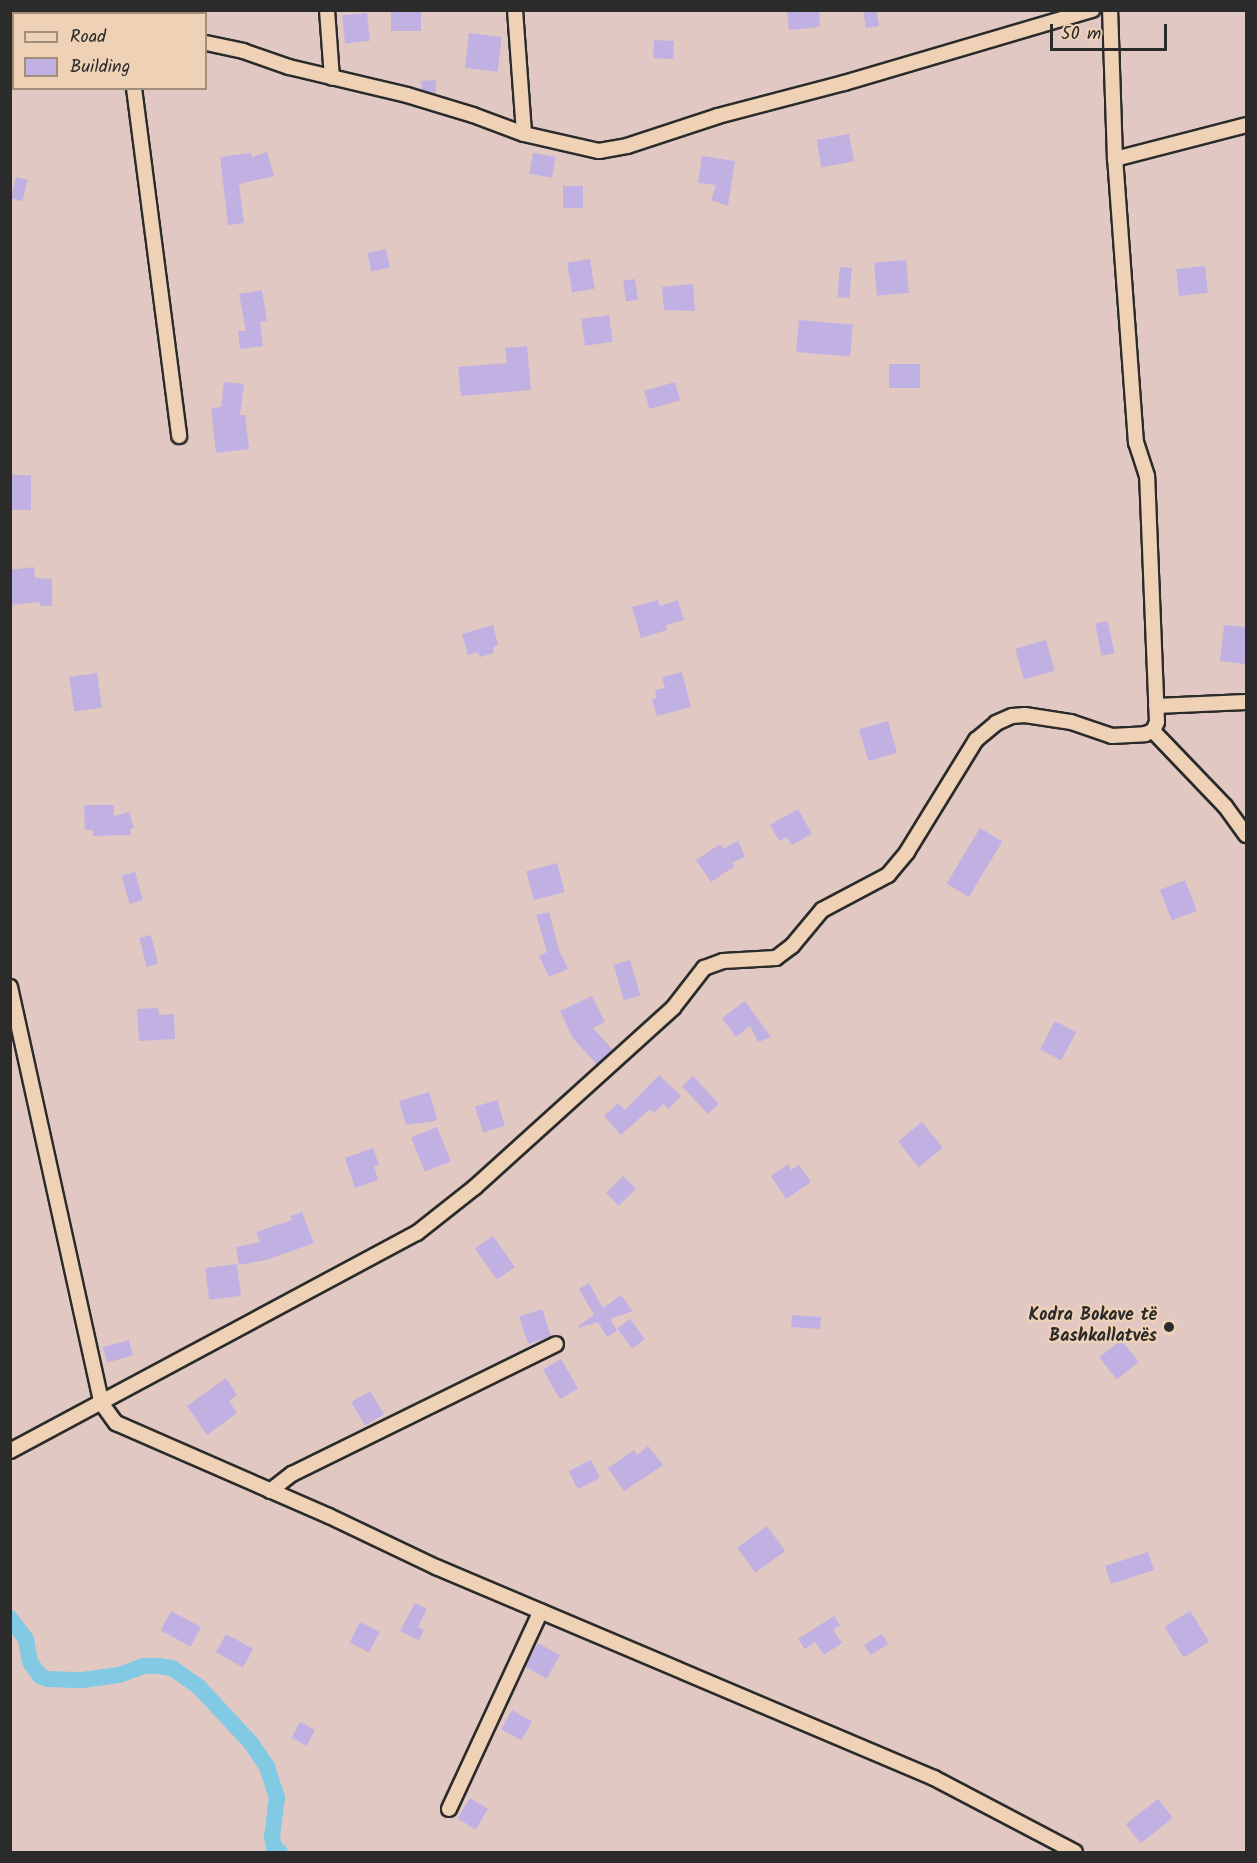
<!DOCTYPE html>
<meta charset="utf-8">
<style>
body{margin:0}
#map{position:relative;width:1257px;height:1863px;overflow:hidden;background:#e1c8c3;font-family:Kalam,sans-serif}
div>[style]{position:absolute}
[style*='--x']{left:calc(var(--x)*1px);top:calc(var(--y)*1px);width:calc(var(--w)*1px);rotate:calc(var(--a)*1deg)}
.canal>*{height:16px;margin:-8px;padding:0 8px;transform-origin:8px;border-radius:8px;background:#82cae3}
.building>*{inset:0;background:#c0b1e2;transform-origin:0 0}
.roads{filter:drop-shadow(2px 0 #2b2b2b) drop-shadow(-2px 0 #2b2b2b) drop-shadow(0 2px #2b2b2b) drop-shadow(0 -2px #2b2b2b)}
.minor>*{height:14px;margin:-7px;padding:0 7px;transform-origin:7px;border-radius:7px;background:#efd2b6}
.dots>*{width:16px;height:16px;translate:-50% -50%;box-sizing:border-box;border:3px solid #efd2b6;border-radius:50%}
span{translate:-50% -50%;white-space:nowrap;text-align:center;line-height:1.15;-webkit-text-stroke:4.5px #efd2b6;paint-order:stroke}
.poi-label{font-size:18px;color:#2b2b2b;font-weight:700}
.right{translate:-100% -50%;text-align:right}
.frame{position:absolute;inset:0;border:12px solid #2b2b2b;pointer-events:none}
.legend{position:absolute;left:12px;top:12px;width:195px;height:78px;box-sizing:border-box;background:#efd2b6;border:2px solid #a18f7e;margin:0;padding:8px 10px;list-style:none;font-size:18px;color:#2b2b2b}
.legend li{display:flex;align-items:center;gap:12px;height:30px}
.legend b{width:30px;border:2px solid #a18f7e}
.scale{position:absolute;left:1050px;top:24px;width:117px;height:27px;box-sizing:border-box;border:3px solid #2b2b2b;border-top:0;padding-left:8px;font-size:18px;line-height:21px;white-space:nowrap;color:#2b2b2b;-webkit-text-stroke:4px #efd2b6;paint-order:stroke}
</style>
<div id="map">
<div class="canal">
<i style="--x:10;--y:1618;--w:26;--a:53"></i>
<i style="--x:26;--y:1639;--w:23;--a:80"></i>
<i style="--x:30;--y:1662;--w:17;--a:54"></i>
<i style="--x:40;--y:1676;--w:8;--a:23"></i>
<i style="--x:47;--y:1679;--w:36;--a:2"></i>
<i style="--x:83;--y:1680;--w:36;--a:-8"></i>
<i style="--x:119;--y:1675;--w:27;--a:-20"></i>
<i style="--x:144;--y:1666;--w:15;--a:0"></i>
<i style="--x:159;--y:1666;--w:13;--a:9"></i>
<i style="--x:172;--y:1668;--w:32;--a:35"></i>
<i style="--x:198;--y:1686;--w:78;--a:47.1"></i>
<i style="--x:251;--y:1743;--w:29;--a:56"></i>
<i style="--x:267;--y:1767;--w:32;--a:72"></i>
<i style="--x:277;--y:1797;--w:40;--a:97.1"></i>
<i style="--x:272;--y:1837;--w:10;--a:79"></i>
<i style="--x:274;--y:1847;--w:8;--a:40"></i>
</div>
<div class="building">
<i style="left:391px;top:10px;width:30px;height:21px"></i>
<i style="clip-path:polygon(787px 10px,819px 10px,820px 27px,789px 30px)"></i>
<i style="clip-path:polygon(863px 10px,876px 10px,879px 26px,866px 28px)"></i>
<i style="left:367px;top:13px;width:28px;height:25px;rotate:84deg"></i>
<i style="left:469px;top:33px;width:33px;height:35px;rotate:7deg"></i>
<i style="left:654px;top:40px;width:20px;height:18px;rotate:3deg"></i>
<i style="clip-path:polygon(436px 80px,436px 94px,422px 90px,421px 81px)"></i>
<i style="left:849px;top:134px;width:28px;height:33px;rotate:80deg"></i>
<i style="clip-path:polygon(267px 152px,274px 176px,239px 184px,244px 223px,228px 225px,220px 157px,251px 153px,252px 157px)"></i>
<i style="left:533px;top:153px;width:23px;height:21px;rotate:10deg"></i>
<i style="clip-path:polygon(702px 156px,735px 161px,728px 206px,711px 200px,716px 185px,698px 183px)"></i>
<i style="left:16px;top:177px;width:12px;height:22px;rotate:14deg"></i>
<i style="left:563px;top:186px;width:20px;height:22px"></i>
<i style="left:386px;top:249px;width:19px;height:19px;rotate:78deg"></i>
<i style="left:590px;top:259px;width:30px;height:23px;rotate:81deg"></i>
<i style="left:906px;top:260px;width:33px;height:32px;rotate:85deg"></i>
<i style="left:1205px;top:266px;width:27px;height:29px;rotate:84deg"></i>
<i style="left:840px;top:267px;width:12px;height:30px;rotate:5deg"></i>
<i style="left:635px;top:279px;width:21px;height:12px;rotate:82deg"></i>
<i style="clip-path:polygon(693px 284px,695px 311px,664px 310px,662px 287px)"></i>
<i style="clip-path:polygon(262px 290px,267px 321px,260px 322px,263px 346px,240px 349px,238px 331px,246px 331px,239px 294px)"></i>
<i style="left:609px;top:315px;width:27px;height:28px;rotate:82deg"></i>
<i style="left:799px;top:320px;width:54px;height:32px;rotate:5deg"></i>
<i style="clip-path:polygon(527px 346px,531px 390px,461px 396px,458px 367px,507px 363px,505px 348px)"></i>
<i style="left:889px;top:364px;width:31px;height:24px"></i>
<i style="clip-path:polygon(224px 382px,244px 384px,240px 415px,245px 415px,249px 449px,216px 453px,211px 408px,221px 407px)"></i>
<i style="left:675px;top:382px;width:19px;height:32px;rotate:74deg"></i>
<i style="left:10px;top:475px;width:21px;height:35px"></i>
<i style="clip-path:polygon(34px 567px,35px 578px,52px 579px,52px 606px,40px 606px,40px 602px,10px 605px,10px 570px)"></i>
<i style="clip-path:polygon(658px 600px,660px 606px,678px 600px,684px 620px,666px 625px,667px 630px,641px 638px,632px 607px)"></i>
<i style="left:1108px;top:621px;width:33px;height:13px;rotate:79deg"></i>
<i style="clip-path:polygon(493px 625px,498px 645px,493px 647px,494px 653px,480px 657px,478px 652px,468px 655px,462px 634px)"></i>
<i style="clip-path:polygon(1224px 625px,1246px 627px,1246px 664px,1220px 661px)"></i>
<i style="left:1046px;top:640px;width:32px;height:32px;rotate:74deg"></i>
<i style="clip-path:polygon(682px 672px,691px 707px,657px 716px,652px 699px,657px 698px,655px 690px,665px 688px,662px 677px)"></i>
<i style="left:97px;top:673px;width:35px;height:28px;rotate:82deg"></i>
<i style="left:888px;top:721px;width:33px;height:30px;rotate:74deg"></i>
<i style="clip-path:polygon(84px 805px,114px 805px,114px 816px,129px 812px,134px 828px,130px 829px,131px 835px,93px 836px,93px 830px,85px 830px)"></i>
<i style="clip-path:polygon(798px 809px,812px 834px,792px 845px,787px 837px,779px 841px,770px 825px)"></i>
<i style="left:980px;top:828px;width:26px;height:65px;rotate:31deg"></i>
<i style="clip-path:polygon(738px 841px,745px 857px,732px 863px,735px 866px,711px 882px,696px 860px,720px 844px,723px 849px)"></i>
<i style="left:557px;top:863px;width:30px;height:32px;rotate:75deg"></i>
<i style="left:135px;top:872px;width:29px;height:14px;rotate:74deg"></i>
<i style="left:1185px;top:880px;width:33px;height:27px;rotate:69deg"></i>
<i style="clip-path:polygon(549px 912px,559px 950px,568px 969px,549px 977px,539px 956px,547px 952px,536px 915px)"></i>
<i style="left:151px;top:935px;width:30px;height:12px;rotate:76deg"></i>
<i style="left:630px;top:960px;width:37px;height:17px;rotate:74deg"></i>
<i style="clip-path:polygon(592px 996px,605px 1022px,593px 1028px,613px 1050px,597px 1065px,573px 1038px,560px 1011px)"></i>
<i style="clip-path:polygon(745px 1001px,771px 1037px,758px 1042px,750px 1026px,736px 1037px,722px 1018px)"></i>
<i style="clip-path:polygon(158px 1008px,159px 1015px,174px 1014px,175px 1039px,139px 1041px,137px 1009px)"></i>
<i style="left:1055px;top:1021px;width:24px;height:32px;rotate:28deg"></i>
<i style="clip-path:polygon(659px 1075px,681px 1096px,669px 1109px,663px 1104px,654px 1113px,650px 1109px,621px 1135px,604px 1116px,618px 1103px,625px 1110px)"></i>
<i style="left:693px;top:1076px;width:38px;height:15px;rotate:47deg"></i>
<i style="clip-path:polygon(429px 1092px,437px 1118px,435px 1121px,406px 1125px,399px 1101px)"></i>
<i style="left:497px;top:1100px;width:27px;height:23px;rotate:73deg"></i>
<i style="left:922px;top:1122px;width:33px;height:31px;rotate:51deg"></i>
<i style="left:437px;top:1127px;width:37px;height:28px;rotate:68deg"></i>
<i style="clip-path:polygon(373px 1148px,379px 1165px,374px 1166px,378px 1180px,355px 1188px,345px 1158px)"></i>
<i style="clip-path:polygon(788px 1164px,791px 1170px,799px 1165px,811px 1182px,786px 1199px,771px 1176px)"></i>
<i style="left:623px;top:1176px;width:18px;height:24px;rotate:45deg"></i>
<i style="clip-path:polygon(302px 1212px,314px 1243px,266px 1260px,239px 1265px,236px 1247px,260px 1242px,256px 1232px,292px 1220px,290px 1216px)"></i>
<i style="left:493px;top:1236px;width:38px;height:22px;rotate:55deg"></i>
<i style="left:237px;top:1264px;width:32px;height:32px;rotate:83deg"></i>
<i style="clip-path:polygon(589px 1283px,603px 1308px,621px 1295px,633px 1311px,610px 1319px,617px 1331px,607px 1337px,598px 1322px,579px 1328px,578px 1326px,594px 1315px,579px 1289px)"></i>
<i style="left:542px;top:1309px;width:29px;height:24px;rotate:72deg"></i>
<i style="left:792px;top:1315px;width:29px;height:12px;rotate:4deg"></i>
<i style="left:630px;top:1319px;width:25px;height:16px;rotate:53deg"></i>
<i style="left:129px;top:1340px;width:16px;height:27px;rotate:75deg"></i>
<i style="left:1121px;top:1340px;width:28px;height:28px;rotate:51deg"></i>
<i style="left:561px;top:1359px;width:34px;height:21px;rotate:60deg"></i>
<i style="clip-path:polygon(226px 1378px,237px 1395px,229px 1401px,237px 1413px,207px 1435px,187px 1406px)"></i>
<i style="left:370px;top:1391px;width:27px;height:22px;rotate:59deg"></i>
<i style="clip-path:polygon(648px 1446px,663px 1465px,624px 1491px,608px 1468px,634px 1450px,637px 1455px)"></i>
<i style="left:591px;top:1460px;width:20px;height:25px;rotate:63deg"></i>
<i style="left:767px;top:1526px;width:31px;height:37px;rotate:54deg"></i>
<i style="left:1148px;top:1552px;width:19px;height:45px;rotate:72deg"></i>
<i style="clip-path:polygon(415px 1603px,427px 1609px,418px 1627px,424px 1630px,419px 1640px,400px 1631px)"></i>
<i style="left:171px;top:1611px;width:34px;height:22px;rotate:28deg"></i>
<i style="left:1190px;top:1611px;width:36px;height:30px;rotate:58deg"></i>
<i style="clip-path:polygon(834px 1616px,840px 1625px,833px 1630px,842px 1643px,824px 1655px,815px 1642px,805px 1649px,798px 1639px)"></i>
<i style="left:360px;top:1622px;width:22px;height:23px;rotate:27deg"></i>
<i style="left:226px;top:1634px;width:31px;height:21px;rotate:29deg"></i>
<i style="left:882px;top:1634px;width:12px;height:21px;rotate:59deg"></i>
<i style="left:538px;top:1643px;width:25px;height:27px;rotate:29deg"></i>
<i style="left:512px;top:1710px;width:23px;height:22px;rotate:29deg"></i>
<i style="left:300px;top:1722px;width:17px;height:18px;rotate:28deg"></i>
<i style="left:470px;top:1798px;width:21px;height:24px;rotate:31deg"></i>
<i style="left:1158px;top:1799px;width:24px;height:41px;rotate:52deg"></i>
</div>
<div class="roads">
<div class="minor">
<i style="--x:327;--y:10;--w:68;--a:85.8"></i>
<i style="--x:515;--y:10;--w:124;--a:85.8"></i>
<i style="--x:10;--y:15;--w:4;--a:14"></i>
<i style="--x:206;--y:43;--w:38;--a:12"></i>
<i style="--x:243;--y:51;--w:49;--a:19.2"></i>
<i style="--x:289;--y:67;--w:121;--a:13.3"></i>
<i style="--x:407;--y:95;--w:69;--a:16.9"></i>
<i style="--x:473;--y:115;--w:54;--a:20.4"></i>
<i style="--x:524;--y:134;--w:77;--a:12.8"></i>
<i style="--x:599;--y:151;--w:28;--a:-10"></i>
<i style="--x:627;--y:146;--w:96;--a:-18.2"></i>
<i style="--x:718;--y:116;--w:130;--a:-14.7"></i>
<i style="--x:844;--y:83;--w:259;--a:-16.4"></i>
<i style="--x:134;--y:88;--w:351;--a:82.6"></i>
<i style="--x:1115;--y:159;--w:135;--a:-14.5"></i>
<i style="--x:1156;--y:706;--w:90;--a:-2.5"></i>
<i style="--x:1153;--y:731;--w:104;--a:46.2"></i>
<i style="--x:1225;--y:806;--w:36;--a:54"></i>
<i style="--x:10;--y:987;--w:427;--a:77.6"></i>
<i style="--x:102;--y:1404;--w:24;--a:54"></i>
<i style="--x:116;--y:1423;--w:232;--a:23.6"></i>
<i style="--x:329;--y:1516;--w:119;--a:25.5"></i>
<i style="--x:436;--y:1567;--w:541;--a:22.96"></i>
<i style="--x:934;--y:1778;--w:159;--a:27.7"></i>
<i style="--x:10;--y:1451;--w:462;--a:-28.2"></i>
<i style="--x:417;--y:1233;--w:74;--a:-38.4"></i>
<i style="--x:475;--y:1187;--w:267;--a:-42.1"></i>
<i style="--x:673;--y:1008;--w:51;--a:-52.2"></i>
<i style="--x:704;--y:968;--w:20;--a:-20"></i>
<i style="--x:723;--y:961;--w:53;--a:-3.2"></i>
<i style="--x:776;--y:958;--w:20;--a:-37"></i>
<i style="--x:792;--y:946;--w:47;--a:-50.2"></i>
<i style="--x:822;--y:910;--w:75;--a:-27.9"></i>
<i style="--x:888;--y:875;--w:30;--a:-50"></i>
<i style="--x:907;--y:852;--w:132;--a:-58.4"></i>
<i style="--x:976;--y:740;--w:26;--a:-40"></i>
<i style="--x:996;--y:723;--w:17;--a:-24"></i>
<i style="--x:1012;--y:716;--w:13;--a:-4"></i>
<i style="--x:1025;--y:715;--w:47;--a:8.7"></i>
<i style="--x:1071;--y:722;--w:43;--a:18.9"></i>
<i style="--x:1112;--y:736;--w:33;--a:-3"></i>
<i style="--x:1145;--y:734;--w:9;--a:-21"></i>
<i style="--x:1153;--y:731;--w:10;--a:-66"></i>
<i style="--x:1157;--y:722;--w:246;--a:-92.3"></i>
<i style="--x:1147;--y:476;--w:35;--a:-108"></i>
<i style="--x:1136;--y:443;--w:285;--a:-94.2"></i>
<i style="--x:1115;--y:159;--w:149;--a:-91.9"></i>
<i style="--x:270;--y:1491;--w:28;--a:-38"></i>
<i style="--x:292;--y:1474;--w:294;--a:-26.2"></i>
<i style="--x:449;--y:1809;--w:218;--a:-65.1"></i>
</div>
</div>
<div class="dots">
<i style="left:1169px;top:1327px;background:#2b2b2b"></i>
</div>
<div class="poi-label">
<span class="right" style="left:1157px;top:1327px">Kodra Bokave të<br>Bashkallatvës</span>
</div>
<div class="frame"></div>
<ul class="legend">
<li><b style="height:8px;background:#efd2b6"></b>Road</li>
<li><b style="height:16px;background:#c0b1e2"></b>Building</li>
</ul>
<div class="scale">50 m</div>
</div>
